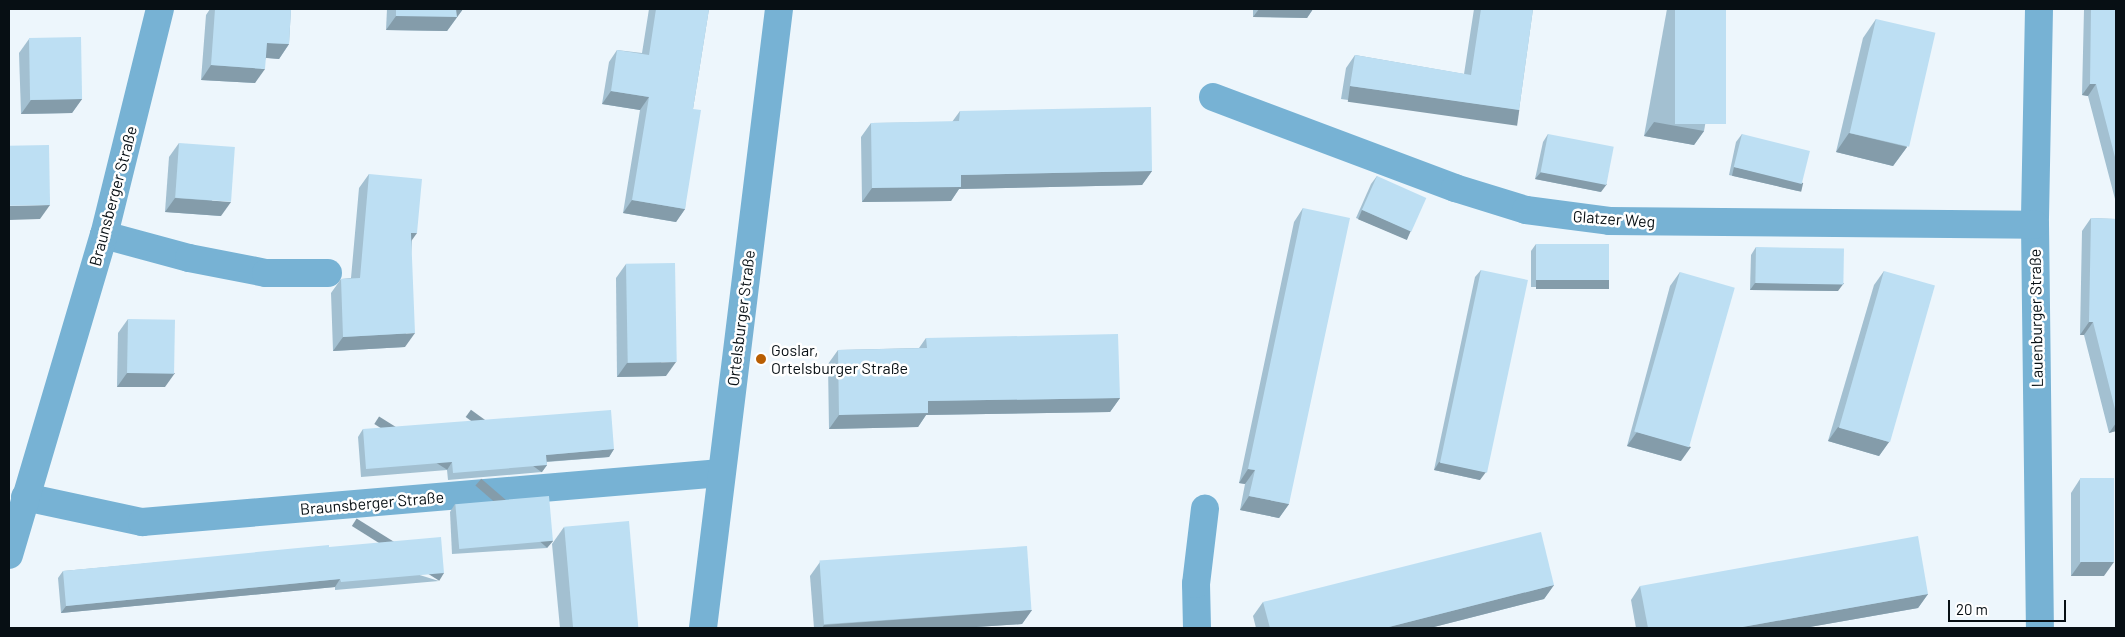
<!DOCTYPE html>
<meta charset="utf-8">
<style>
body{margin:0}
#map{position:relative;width:2125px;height:637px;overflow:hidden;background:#edf6fc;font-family:Barlow,sans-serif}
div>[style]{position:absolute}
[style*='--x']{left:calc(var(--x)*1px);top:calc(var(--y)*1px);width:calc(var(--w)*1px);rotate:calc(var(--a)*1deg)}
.minor>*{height:28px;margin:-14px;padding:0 14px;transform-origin:14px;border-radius:14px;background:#77b2d4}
.wall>*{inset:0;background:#a3c0d1}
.shaded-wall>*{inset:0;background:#849caa;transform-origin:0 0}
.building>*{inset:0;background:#bddff3;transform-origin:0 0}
.dots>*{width:14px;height:14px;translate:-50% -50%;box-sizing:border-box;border:2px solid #fff;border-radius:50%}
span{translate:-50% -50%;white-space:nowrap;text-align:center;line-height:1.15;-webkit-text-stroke:5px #fff;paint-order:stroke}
.street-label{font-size:16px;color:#070f14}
.poi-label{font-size:16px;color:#070f14}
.left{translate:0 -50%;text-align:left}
.frame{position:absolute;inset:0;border:10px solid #070f14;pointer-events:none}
.scale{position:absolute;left:1948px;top:600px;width:118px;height:22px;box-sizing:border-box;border:2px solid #070f14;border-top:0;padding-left:6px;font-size:15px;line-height:18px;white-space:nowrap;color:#070f14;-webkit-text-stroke:4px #fff;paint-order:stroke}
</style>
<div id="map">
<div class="minor">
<i style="--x:2039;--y:9;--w:216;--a:91.1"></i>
<i style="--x:2035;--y:225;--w:403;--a:89.3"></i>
<i style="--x:1213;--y:97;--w:259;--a:20.6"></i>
<i style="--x:1455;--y:188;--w:74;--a:17.2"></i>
<i style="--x:1526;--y:210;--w:84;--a:7.5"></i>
<i style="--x:1609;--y:221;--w:426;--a:0.5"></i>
<i style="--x:104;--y:235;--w:88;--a:15.1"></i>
<i style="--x:189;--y:258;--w:78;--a:11"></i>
<i style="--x:266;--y:273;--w:62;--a:0"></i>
<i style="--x:25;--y:497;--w:120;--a:12.1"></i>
<i style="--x:142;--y:522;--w:581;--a:-4.84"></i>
<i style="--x:9;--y:555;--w:334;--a:-73.5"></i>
<i style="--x:104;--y:235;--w:233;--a:-76.1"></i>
<i style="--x:703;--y:628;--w:624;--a:-83"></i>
<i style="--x:1197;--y:628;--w:44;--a:-91.3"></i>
<i style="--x:1196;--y:584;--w:76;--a:-83.2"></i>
</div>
<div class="wall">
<i style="clip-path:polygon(210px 9px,291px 9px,289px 44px,279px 59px,266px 58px,255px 83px,201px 80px,206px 15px)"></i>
<i style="clip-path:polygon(387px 9px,463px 9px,447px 31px,386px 30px)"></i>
<i style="clip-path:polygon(649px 9px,709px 9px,693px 109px,685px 209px,676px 222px,623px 213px,640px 110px,602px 104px,609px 62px,617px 50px,642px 53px)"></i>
<i style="clip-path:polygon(1253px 9px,1313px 9px,1307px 18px,1253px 17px)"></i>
<i style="clip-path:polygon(1474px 9px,1533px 9px,1519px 110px,1511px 123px,1341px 99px,1346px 68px,1355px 55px,1464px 74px)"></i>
<i style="clip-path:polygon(1667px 9px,1726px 9px,1704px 131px,1694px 145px,1644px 136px)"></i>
<i style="clip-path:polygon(2084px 9px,2116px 9px,2116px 199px,2115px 199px,2088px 96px,2082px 95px)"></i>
<i style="clip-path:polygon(1876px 19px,1907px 147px,1893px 166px,1836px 152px,1863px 38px)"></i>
<i style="clip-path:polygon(29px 39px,82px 99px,72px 113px,21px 114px,19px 53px)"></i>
<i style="clip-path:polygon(960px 111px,1152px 171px,1142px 185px,959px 189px,951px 201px,862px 202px,861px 137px,871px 123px,952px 122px)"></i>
<i style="clip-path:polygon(1548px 134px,1601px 192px,1535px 179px,1543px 142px)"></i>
<i style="clip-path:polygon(1742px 134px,1798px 191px,1729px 175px,1736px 142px)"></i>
<i style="clip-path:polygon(179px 143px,221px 216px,165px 212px,169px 157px)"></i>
<i style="clip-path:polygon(369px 174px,412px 241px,405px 347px,333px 351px,331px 293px,341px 279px,351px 278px,359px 188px)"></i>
<i style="clip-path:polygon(1377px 176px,1411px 231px,1406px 239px,1356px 218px,1371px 184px)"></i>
<i style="clip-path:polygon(1303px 208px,1289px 504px,1279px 518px,1240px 510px,1245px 484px,1239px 483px,1294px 222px)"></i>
<i style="clip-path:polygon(2091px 218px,2116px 219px,2116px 431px,2109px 433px,2084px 335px,2080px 335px,2082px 231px)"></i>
<i style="clip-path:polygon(1536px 244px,1604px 287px,1531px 287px,1531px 251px)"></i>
<i style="clip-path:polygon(1756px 247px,1838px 291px,1750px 290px,1751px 255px)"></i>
<i style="clip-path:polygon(626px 264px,666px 376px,617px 377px,616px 278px)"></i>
<i style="clip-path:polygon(1481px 270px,1480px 480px,1434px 470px,1475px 277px)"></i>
<i style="clip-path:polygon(1884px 271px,1889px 442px,1879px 456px,1828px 441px,1874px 285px)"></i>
<i style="clip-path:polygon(1680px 272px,1681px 461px,1627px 446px,1670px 286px)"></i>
<i style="clip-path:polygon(128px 319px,165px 387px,117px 387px,118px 333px)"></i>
<i style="clip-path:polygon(926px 338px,1120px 398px,1110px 412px,926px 415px,918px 427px,829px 429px,828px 364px,838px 350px,919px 348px)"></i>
<i style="clip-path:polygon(363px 429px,614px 449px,609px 457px,547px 462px,547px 465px,542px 472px,448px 480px,447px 470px,361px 477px,358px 437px)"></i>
<i style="clip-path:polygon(2080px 479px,2104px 576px,2071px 576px,2071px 493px)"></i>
<i style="clip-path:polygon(455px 504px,553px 541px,547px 548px,452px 554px,450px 512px)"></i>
<i style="clip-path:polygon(564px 527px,638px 628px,560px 628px,552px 544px)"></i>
<i style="clip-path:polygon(329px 547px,439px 581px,335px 590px,335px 587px,61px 613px,58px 578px,63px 571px)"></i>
<i style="clip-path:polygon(820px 562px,1032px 610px,1022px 624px,961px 628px,814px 628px,810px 576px)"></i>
<i style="clip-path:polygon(1554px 585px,1544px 599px,1430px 628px,1256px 628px,1253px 616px,1263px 602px)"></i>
<i style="clip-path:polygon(1640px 586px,1928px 594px,1918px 608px,1804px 628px,1636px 628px,1631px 600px)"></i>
</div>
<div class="shaded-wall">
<i style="clip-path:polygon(456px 9px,463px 9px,447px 31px,386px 30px,396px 16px)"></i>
<i style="clip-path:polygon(1259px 9px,1313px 9px,1307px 18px,1253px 17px)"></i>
<i style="clip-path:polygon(267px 43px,289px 44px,279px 59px,257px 57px)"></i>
<i style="clip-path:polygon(211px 65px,265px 69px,255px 83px,201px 80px)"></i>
<i style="clip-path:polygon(2090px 84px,2096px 84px,2088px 96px,2082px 95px)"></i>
<i style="left:1350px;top:86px;width:171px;height:16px;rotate:8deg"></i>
<i style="clip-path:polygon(611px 91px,649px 97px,640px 110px,602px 104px)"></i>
<i style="clip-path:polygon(82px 99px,72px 113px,21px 114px,31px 100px)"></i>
<i style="clip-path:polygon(1654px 122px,1704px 131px,1694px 145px,1644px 136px)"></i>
<i style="clip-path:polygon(1849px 133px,1907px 147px,1893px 166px,1836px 152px)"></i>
<i style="left:1734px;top:167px;width:71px;height:9px;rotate:13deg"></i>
<i style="clip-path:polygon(1152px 171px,1142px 185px,959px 189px,951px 201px,862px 202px,872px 188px,961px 175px)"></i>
<i style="clip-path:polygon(1541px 172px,1607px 184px,1601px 192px,1535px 179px)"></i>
<i style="clip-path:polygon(175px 198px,231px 202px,221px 216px,165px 212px)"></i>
<i style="clip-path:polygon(632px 200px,685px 209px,676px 222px,623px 213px)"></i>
<i style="clip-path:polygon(50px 205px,40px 219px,9px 220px,9px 206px)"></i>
<i style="left:1362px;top:210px;width:53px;height:10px;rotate:23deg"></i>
<i style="clip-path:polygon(411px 233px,417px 233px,407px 247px)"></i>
<i style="left:1536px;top:280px;width:73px;height:9px"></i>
<i style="clip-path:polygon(1755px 283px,1844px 283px,1838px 291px,1750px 290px)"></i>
<i style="clip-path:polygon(2089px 322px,2093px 322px,2084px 335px,2080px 335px)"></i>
<i style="clip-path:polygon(415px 333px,405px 347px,333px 351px,343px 337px)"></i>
<i style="clip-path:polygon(676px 362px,666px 376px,617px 377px,627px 363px)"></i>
<i style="clip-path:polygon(127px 373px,175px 373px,165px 387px,117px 387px)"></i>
<i style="clip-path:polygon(1120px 398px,1110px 412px,926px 415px,918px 427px,829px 429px,839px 415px,928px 401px)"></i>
<i style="clip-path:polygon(2116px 423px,2116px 431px,2109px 433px)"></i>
<i style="clip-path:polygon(1838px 427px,1889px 442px,1879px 456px,1828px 441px)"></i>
<i style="clip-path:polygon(1637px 432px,1691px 447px,1681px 461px,1627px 446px)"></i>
<i style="clip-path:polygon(614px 449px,609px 457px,541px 462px,546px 455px)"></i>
<i style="left:452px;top:462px;width:9px;height:86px;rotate:122deg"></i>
<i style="clip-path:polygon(1439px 462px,1486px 472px,1480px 480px,1434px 470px)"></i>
<i style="left:547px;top:465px;width:9px;height:94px;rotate:126deg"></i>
<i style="clip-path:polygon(1248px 469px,1255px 470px,1245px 484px,1239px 483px)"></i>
<i style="clip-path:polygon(1249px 496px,1289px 504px,1279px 518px,1240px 510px)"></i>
<i style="left:553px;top:541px;width:9px;height:95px;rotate:131deg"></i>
<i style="clip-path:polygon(2081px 562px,2114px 562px,2104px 576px,2071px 576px)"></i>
<i style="left:444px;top:573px;width:9px;height:103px;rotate:122deg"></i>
<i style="clip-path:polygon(340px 579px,335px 587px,61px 613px,66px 606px)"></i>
<i style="clip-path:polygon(1554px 585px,1544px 599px,1430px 628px,1385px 628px)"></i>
<i style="clip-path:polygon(1928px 594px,1918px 608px,1804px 628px,1737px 628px)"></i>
<i style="clip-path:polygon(1032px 610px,1022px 624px,961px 628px,822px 628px,824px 625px)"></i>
</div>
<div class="building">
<i style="clip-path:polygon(215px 9px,291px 9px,289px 44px,267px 43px,265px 69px,211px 65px)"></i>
<i style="clip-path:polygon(396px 9px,456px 9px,457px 17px,396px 16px)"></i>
<i style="clip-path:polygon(656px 9px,709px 9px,693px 109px,701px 110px,685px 209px,632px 200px,649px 97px,611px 91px,617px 50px,649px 55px)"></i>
<i style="clip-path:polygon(1481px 9px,1533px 9px,1519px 110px,1350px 86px,1355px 55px,1471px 75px)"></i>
<i style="left:1675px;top:9px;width:51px;height:115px"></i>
<i style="clip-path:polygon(2091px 9px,2116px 9px,2116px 161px,2096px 84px,2090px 84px)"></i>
<i style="left:1876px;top:19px;width:61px;height:117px;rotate:13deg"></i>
<i style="left:81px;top:37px;width:62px;height:52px;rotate:89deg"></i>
<i style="clip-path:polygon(1151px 107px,1152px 171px,961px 175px,961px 187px,872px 188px,871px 123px,959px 121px,960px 111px)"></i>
<i style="left:1548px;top:134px;width:67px;height:39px;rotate:11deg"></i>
<i style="left:1742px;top:134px;width:70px;height:34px;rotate:14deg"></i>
<i style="left:179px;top:143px;width:56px;height:55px;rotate:4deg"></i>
<i style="left:49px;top:145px;width:60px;height:40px;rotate:89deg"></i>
<i style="clip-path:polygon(369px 174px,422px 179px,417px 233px,411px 233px,415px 333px,343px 337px,341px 279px,360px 278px)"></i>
<i style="left:1377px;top:176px;width:54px;height:37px;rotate:24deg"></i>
<i style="clip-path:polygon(1303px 208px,1350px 218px,1289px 504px,1249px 496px,1255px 470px,1248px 469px)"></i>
<i style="clip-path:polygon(2091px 218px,2116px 219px,2116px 413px,2093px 322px,2089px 322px)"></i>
<i style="left:1536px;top:244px;width:73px;height:36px"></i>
<i style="left:1756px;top:247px;width:88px;height:36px;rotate:1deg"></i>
<i style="left:675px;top:263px;width:99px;height:49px;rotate:89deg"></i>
<i style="left:1481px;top:270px;width:48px;height:197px;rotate:12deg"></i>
<i style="left:1884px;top:271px;width:53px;height:163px;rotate:16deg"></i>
<i style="left:1680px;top:272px;width:57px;height:166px;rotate:16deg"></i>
<i style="clip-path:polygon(9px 280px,10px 280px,9px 296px)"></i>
<i style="left:128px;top:319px;width:47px;height:54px;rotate:1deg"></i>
<i style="clip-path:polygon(1118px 334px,1120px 398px,928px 401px,928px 413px,839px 415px,838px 350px,927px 348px,926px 338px)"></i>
<i style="clip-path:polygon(611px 410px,614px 449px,546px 455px,547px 465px,453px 473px,452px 462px,366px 469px,363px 429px)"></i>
<i style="left:2114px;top:478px;width:84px;height:34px;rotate:90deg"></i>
<i style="left:549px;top:496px;width:45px;height:94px;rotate:85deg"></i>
<i style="left:629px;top:521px;width:107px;height:65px;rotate:85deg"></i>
<i style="clip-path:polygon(1541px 532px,1554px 585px,1385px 628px,1270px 628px,1263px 602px)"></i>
<i style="clip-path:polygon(1918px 536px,1928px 594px,1737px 628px,1648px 628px,1640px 586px)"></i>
<i style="clip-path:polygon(441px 537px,444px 573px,341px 582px,340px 579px,66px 606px,63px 571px,329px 545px,329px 547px)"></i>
<i style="left:1027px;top:546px;width:64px;height:208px;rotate:86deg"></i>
</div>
<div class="dots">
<i style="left:761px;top:359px;background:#b95e02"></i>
</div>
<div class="street-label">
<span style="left:113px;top:196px;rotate:-75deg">Braunsberger Straße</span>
<span style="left:1614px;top:219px;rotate:4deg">Glatzer Weg</span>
<span style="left:741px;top:318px;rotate:-83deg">Ortelsburger Straße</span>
<span style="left:2036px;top:318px;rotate:-91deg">Lauenburger Straße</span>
<span style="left:372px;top:503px;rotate:-5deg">Braunsberger Straße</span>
</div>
<div class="poi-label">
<span class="left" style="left:771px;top:359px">Goslar,<br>Ortelsburger Straße</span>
</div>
<div class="frame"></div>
<div class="scale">20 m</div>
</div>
